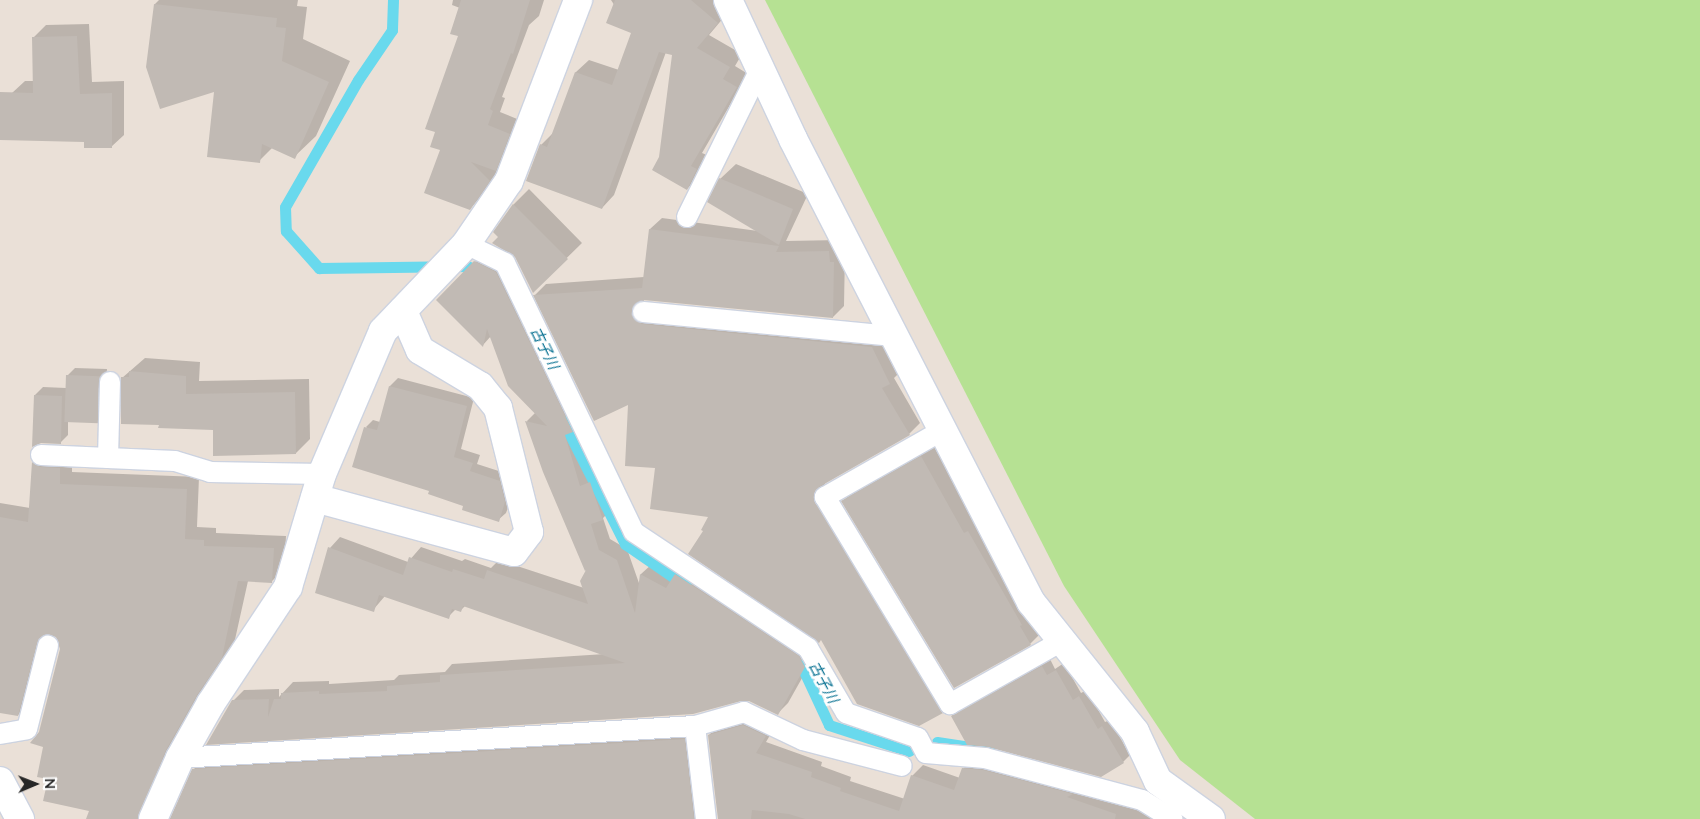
<!DOCTYPE html>
<meta charset="utf-8">
<style>
body{margin:0}
#map{position:relative;width:1700px;height:819px;overflow:hidden;background:#eae0d7;font-family:Lato,"Noto Sans JP",sans-serif}
div>[style]{position:absolute}
[style*='--x']{left:calc(var(--x)*1px);top:calc(var(--y)*1px);width:calc(var(--w)*1px);rotate:calc(var(--a)*1deg)}
.green>*{inset:0;background:#b6e193}
.shadow>*{inset:0;background:#0003}
.stream>*{height:11px;margin:-5.5px;padding:0 5.5px;transform-origin:5.5px;border-radius:5.5px;background:#69d9ed}
.building>*{inset:0;background:#c1bab4;transform-origin:0 0}
.roads{filter:drop-shadow(1px 0 #cdd3e0) drop-shadow(-1px 0 #cdd3e0) drop-shadow(0 1px #cdd3e0) drop-shadow(0 -1px #cdd3e0)}
.service>*{height:20px;margin:-10px;padding:0 10px;transform-origin:10px;border-radius:10px;background:#fff}
.minor>*{height:28px;margin:-14px;padding:0 14px;transform-origin:14px;border-radius:14px;background:#fff}
.tertiary>*{height:28px;margin:-14px;padding:0 14px;transform-origin:14px;border-radius:14px;background:#fff}
span{translate:-50% -50%;white-space:nowrap;text-align:center;line-height:1.15;-webkit-text-stroke:5px #fff;paint-order:stroke}
.water-label{font-size:15px;color:#0d7494;font-style:italic}
.north{position:absolute;left:10px;top:759px;width:50px;height:50px;-webkit-text-stroke:4px #fff;paint-order:stroke;rotate:89deg;font-size:14px;font-weight:700;line-height:20px;text-align:center;color:#262626}
.north::after{content:'';display:block;margin:auto;width:18px;height:22px;background:#262626;clip-path:polygon(50% 0,100% 100%,50% 72%,0 100%)}
</style>
<div id="map">
<div class="green">
<i style="clip-path:polygon(765px 0,1700px 0,1700px 819px,1255px 819px,1180px 760px,1064px 586px)"></i>
</div>
<div class="shadow">
<i style="clip-path:polygon(159px 0,298px 0,297px 6px,307px 7px,303px 39px,350px 61px,316px 136px,294px 157px,273px 147px,259px 161px,216px 91px,147px 67px,155px 4px)"></i>
<i style="clip-path:polygon(453px 0,544px 0,539px 16px,529px 25px,502px 97px,505px 98px,500px 112px,522px 121px,509px 157px,500px 165px,502px 168px,483px 195px,470px 208px,441px 150px,436px 132px,459px 35px,460px 8px,452px 5px)"></i>
<i style="clip-path:polygon(611px 0,719px 0,730px 10px,709px 35px,742px 54px,735px 66px,748px 74px,702px 153px,709px 156px,699px 176px,687px 189px,660px 157px,673px 54px,666px 52px,614px 195px,602px 208px,541px 145px,554px 132px,576px 72px,589px 60px,619px 70px,632px 32px)"></i>
<i style="clip-path:polygon(89px 24px,92px 82px,124px 81px,124px 135px,111px 147px,85px 141px,12px 93px,25px 81px,34px 81px,34px 37px,46px 25px)"></i>
<i style="clip-path:polygon(736px 164px,808px 194px,786px 241px,840px 240px,845px 251px,844px 306px,833px 317px,644px 299px,643px 305px,883px 336px,900px 372px,894px 378px,920px 423px,909px 434px,826px 481px,824px 486px,953px 701px,942px 712px,704px 531px,710px 516px,657px 466px,630px 403px,595px 420px,535px 295px,546px 284px,644px 277px,650px 229px,662px 218px,758px 231px,720px 179px)"></i>
<i style="clip-path:polygon(529px 189px,582px 243px,533px 291px,516px 256px,495px 232px,514px 204px)"></i>
<i style="clip-path:polygon(486px 251px,507px 261px,576px 427px,591px 476px,601px 472px,613px 508px,603px 518px,610px 539px,627px 549px,640px 586px,641px 574px,652px 564px,675px 577px,687px 564px,815px 655px,788px 703px,778px 713px,749px 700px,208px 743px,233px 701px,244px 690px,279px 689px,279px 697px,293px 682px,329px 681px,329px 684px,394px 680px,399px 675px,445px 672px,452px 664px,605px 654px,466px 605px,460px 611px,456px 609px,448px 617px,385px 596px,373px 610px,330px 548px,340px 537px,408px 562px,421px 547px,462px 561px,465px 559px,491px 568px,499px 560px,584px 588px,589px 568px,544px 471px,527px 421px,535px 413px,491px 336px,483px 345px,437px 300px)"></i>
<i style="clip-path:polygon(145px 358px,200px 362px,199px 381px,309px 379px,310px 439px,296px 453px,214px 429px,160px 424px,122px 378px)"></i>
<i style="clip-path:polygon(75px 368px,107px 369px,104px 414px,97px 421px,68px 421px,68px 435px,60px 443px,35px 395px,43px 387px,66px 388px,67px 376px)"></i>
<i style="clip-path:polygon(398px 378px,474px 398px,461px 449px,480px 455px,477px 464px,508px 474px,513px 494px,506px 513px,498px 520px,430px 490px,366px 427px,373px 420px,380px 422px,390px 386px)"></i>
<i style="clip-path:polygon(933px 445px,1042px 632px,1030px 644px,843px 501px,855px 490px)"></i>
<i style="clip-path:polygon(45px 450px,72px 456px,72px 472px,199px 477px,197px 527px,216px 528px,216px 533px,286px 536px,284px 569px,272px 581px,248px 581px,234px 644px,172px 751px,165px 759px,143px 819px,88px 819px,91px 810px,49px 778px,45px 746px,40px 732px,61px 649px,58px 637px,48px 634px,30px 702px,18px 715px,0 712px,0 503px,30px 508px,33px 462px)"></i>
<i style="clip-path:polygon(1050px 659px,1055px 669px,1064px 663px,1081px 693px,1087px 690px,1105px 722px,1110px 720px,1130px 755px,1123px 762px,952px 716px,960px 708px)"></i>
<i style="clip-path:polygon(754px 715px,776px 725px,766px 742px,822px 762px,821px 766px,851px 777px,850px 781px,905px 799px,912px 776px,923px 765px,960px 778px,963px 769px,974px 758px,1164px 817px,1164px 819px,719px 819px,709px 735px,720px 724px)"></i>
<i style="clip-path:polygon(695px 729px,711px 819px,170px 819px,193px 770px,204px 759px)"></i>
</div>
<div class="stream">
<i style="--x:393;--y:0;--w:30;--a:92"></i>
<i style="--x:392;--y:30;--w:60;--a:124.2"></i>
<i style="--x:358;--y:80;--w:146;--a:119.9"></i>
<i style="--x:285;--y:207;--w:24;--a:88"></i>
<i style="--x:286;--y:231;--w:50;--a:48.3"></i>
<i style="--x:319;--y:268;--w:148;--a:-0.8"></i>
<i style="--x:467;--y:266;--w:17;--a:25"></i>
<i style="--x:563;--y:421;--w:138;--a:63.2"></i>
<i style="--x:625;--y:544;--w:74;--a:34.5"></i>
<i style="--x:793;--y:661;--w:11;--a:34"></i>
<i style="--x:802;--y:667;--w:64;--a:65"></i>
<i style="--x:829;--y:725;--w:84;--a:18"></i>
<i style="--x:937;--y:742;--w:53;--a:8.7"></i>
</div>
<div class="building">
<i style="clip-path:polygon(461px 0,530px 0,513px 54px,511px 53px,490px 109px,493px 111px,488px 125px,510px 134px,496px 171px,471px 162px,490px 181px,470px 210px,424px 193px,440px 150px,430px 147px,435px 132px,425px 129px,458px 36px,450px 34px)"></i>
<i style="clip-path:polygon(615px 0,691px 0,718px 23px,697px 48px,730px 67px,723px 79px,737px 87px,691px 166px,697px 169px,687px 190px,652px 170px,659px 157px,672px 55px,659px 52px,602px 209px,526px 181px,540px 144px,547px 147px,575px 72px,612px 85px,631px 33px,606px 23px)"></i>
<i style="clip-path:polygon(154px 4px,277px 18px,276px 27px,286px 28px,282px 61px,329px 82px,295px 159px,262px 144px,260px 163px,207px 157px,214px 92px,160px 109px,146px 67px)"></i>
<i style="clip-path:polygon(77px 36px,80px 94px,112px 93px,112px 148px,84px 148px,84px 142px,0 140px,0 92px,33px 93px,32px 37px)"></i>
<i style="clip-path:polygon(719px 178px,793px 209px,779px 245px,707px 202px)"></i>
<i style="clip-path:polygon(513px 204px,568px 259px,533px 293px,515px 257px,492px 243px,498px 237px,493px 232px)"></i>
<i style="clip-path:polygon(649px 229px,779px 246px,776px 252px,829px 251px,830px 262px,834px 262px,833px 318px,644px 300px,634px 305px,632px 316px,642px 324px,872px 347px,890px 384px,882px 388px,910px 435px,819px 487px,813px 498px,943px 713px,919px 726px,857px 704px,821px 640px,819px 643px,688px 554px,703px 531px,701px 530px,708px 517px,650px 509px,655px 468px,625px 466px,628px 405px,594px 421px,533px 295px,642px 288px)"></i>
<i style="clip-path:polygon(474px 261px,496px 272px,573px 432px,565px 435px,580px 486px,590px 482px,603px 520px,591px 524px,599px 550px,617px 560px,635px 613px,640px 574px,666px 588px,675px 574px,799px 656px,805px 667px,778px 715px,749px 701px,741px 701px,693px 714px,206px 745px,232px 700px,269px 699px,268px 717px,274px 699px,281px 699px,281px 693px,319px 691px,319px 694px,387px 691px,387px 686px,440px 682px,440px 675px,625px 663px,463px 606px,461px 612px,452px 609px,449px 619px,379px 595px,374px 612px,315px 593px,328px 547px,403px 575px,409px 557px,452px 572px,453px 569px,484px 579px,487px 570px,588px 604px,580px 581px,586px 570px,585px 571px,543px 472px,525px 421px,547px 426px,508px 386px,487px 329px,483px 347px,436px 300px)"></i>
<i style="clip-path:polygon(129px 371px,186px 376px,186px 394px,295px 392px,296px 454px,213px 456px,213px 430px,158px 428px,159px 425px,121px 424px,121px 377px,129px 377px)"></i>
<i style="left:66px;top:375px;width:34px;height:47px;rotate:2deg"></i>
<i style="clip-path:polygon(389px 386px,467px 406px,454px 457px,473px 463px,470px 471px,500px 481px,505px 502px,499px 522px,462px 510px,463px 506px,428px 494px,429px 491px,352px 467px,364px 427px,377px 430px)"></i>
<i style="clip-path:polygon(34px 395px,62px 396px,61px 444px,41px 443px,32px 447px)"></i>
<i style="clip-path:polygon(921px 456px,964px 533px,968px 531px,1022px 625px,1020px 626px,1031px 645px,954px 688px,841px 501px)"></i>
<i style="clip-path:polygon(32px 462px,40px 467px,60px 468px,60px 484px,187px 489px,185px 539px,204px 540px,204px 546px,274px 548px,272px 583px,238px 581px,222px 658px,197px 695px,166px 750px,138px 819px,86px 819px,89px 811px,43px 801px,48px 779px,37px 777px,43px 747px,30px 743px,39px 732px,60px 649px,56px 637px,44px 635px,37px 643px,18px 716px,0 713px,0 517px,28px 522px)"></i>
<i style="clip-path:polygon(1042px 666px,1047px 675px,1056px 670px,1073px 700px,1079px 696px,1098px 729px,1102px 726px,1124px 763px,1101px 777px,988px 747px,967px 745px,951px 716px)"></i>
<i style="clip-path:polygon(743px 725px,766px 736px,756px 753px,812px 772px,811px 777px,841px 788px,840px 791px,899px 811px,911px 775px,954px 790px,962px 768px,983px 770px,1073px 794px,1067px 797px,1116px 814px,1115px 819px,805px 819px,789px 814px,752px 810px,751px 819px,718px 819px,708px 735px)"></i>
<i style="clip-path:polygon(685px 739px,694px 819px,170px 819px,192px 769px)"></i>
</div>
<div class="roads">
<div class="service">
<i style="--x:687;--y:217;--w:165;--a:-63.7"></i>
<i style="--x:466;--y:244;--w:43;--a:26"></i>
<i style="--x:505;--y:263;--w:298;--a:64.4"></i>
<i style="--x:634;--y:532;--w:209;--a:33.7"></i>
<i style="--x:808;--y:648;--w:75;--a:59.7"></i>
<i style="--x:846;--y:713;--w:76;--a:19.1"></i>
<i style="--x:918;--y:738;--w:17;--a:62"></i>
<i style="--x:926;--y:753;--w:59;--a:4.8"></i>
<i style="--x:985;--y:758;--w:163;--a:15"></i>
<i style="--x:1142;--y:800;--w:36;--a:32"></i>
<i style="--x:643;--y:312;--w:252;--a:5.5"></i>
<i style="--x:943;--y:430;--w:136;--a:150.4"></i>
<i style="--x:825;--y:497;--w:242;--a:58.9"></i>
<i style="--x:950;--y:704;--w:129;--a:-29.4"></i>
<i style="--x:41;--y:455;--w:134;--a:2.6"></i>
<i style="--x:175;--y:461;--w:37;--a:17"></i>
<i style="--x:210;--y:472;--w:112;--a:1"></i>
<i style="--x:108;--y:458;--w:76;--a:-88.5"></i>
<i style="--x:695;--y:726;--w:51;--a:-15.9"></i>
<i style="--x:744;--y:712;--w:65;--a:25.4"></i>
<i style="--x:803;--y:740;--w:102;--a:14.7"></i>
<i style="--x:0;--y:734;--w:27;--a:-10"></i>
<i style="--x:27;--y:729;--w:86;--a:-75.8"></i>
<i style="--x:180;--y:758;--w:516;--a:-3.56"></i>
<i style="--x:695;--y:726;--w:94;--a:83.3"></i>
</div>
<div class="minor">
<i style="--x:728;--y:0;--w:153;--a:64.9"></i>
<i style="--x:793;--y:139;--w:521;--a:62.8"></i>
<i style="--x:1031;--y:602;--w:166;--a:51.3"></i>
<i style="--x:1135;--y:732;--w:54;--a:64.9"></i>
<i style="--x:1158;--y:781;--w:65;--a:35.6"></i>
<i style="--x:315;--y:498;--w:206;--a:15.2"></i>
<i style="--x:514;--y:552;--w:25;--a:-53"></i>
<i style="--x:529;--y:532;--w:128;--a:-104"></i>
<i style="--x:498;--y:408;--w:28;--a:-129"></i>
<i style="--x:480;--y:386;--w:70;--a:-149"></i>
<i style="--x:420;--y:350;--w:43;--a:-113.6"></i>
<i style="--x:153;--y:819;--w:67;--a:-66.1"></i>
<i style="--x:180;--y:758;--w:63;--a:-60.6"></i>
<i style="--x:211;--y:703;--w:139;--a:-56.4"></i>
<i style="--x:288;--y:587;--w:118;--a:-73.3"></i>
<i style="--x:322;--y:474;--w:155;--a:-66.9"></i>
<i style="--x:383;--y:331;--w:120;--a:-46.3"></i>
<i style="--x:466;--y:244;--w:76;--a:-55.7"></i>
<i style="--x:509;--y:181;--w:194;--a:-69.1"></i>
</div>
<div class="tertiary">
<i style="--x:0;--y:781;--w:43;--a:62.2"></i>
</div>
</div>
<div class="water-label">
<span style="left:545px;top:348px;rotate:64deg">古子川</span>
<span style="left:824px;top:682px;rotate:62deg">古子川</span>
</div>
<div class="north">N</div>
</div>
